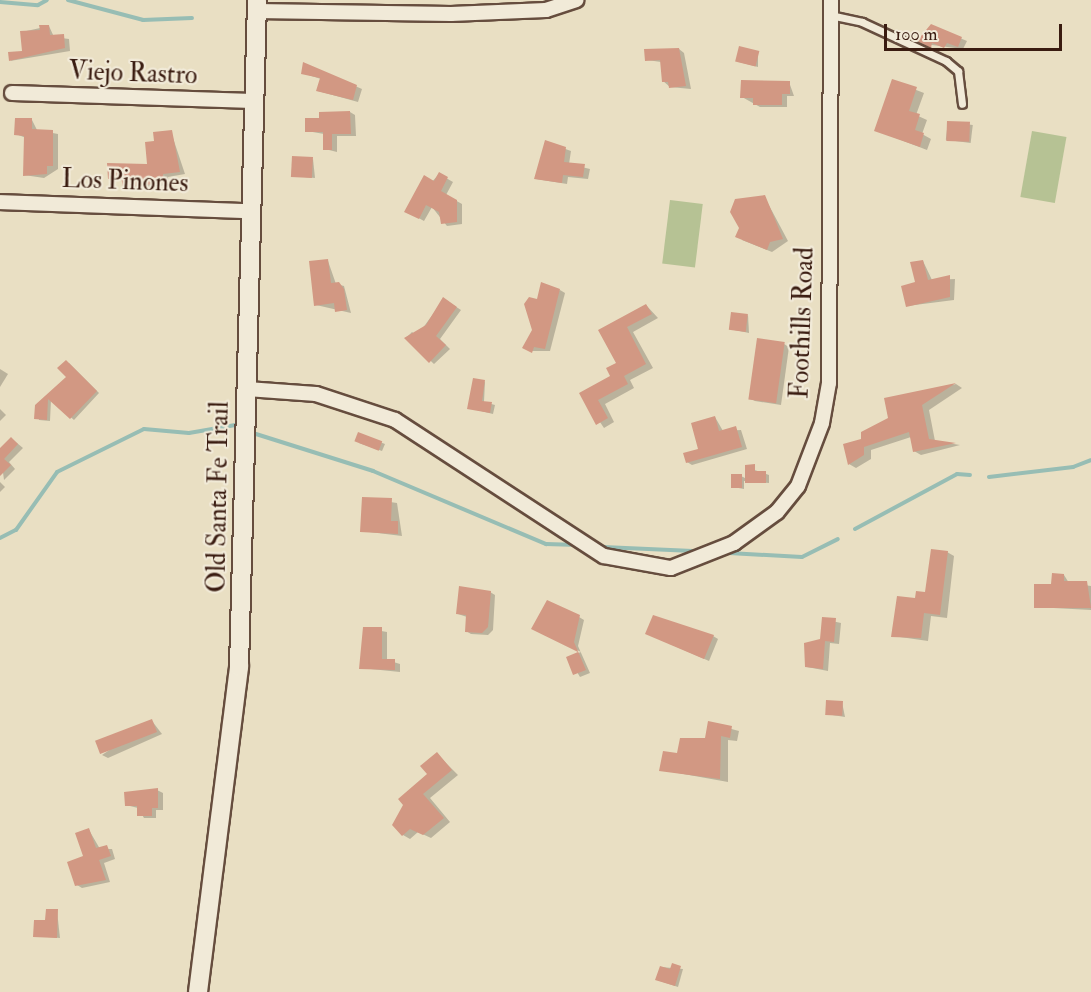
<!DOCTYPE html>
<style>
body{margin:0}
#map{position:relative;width:1091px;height:992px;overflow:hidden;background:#e9dfc3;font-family:"IM FELL Double Pica",serif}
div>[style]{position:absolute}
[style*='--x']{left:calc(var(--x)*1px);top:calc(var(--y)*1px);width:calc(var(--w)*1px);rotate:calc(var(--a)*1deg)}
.green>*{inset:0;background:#b6c294;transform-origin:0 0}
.shadow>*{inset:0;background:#0003;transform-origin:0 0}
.stream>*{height:4px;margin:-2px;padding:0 2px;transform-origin:2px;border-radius:2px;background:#97bdb4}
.building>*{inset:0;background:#d29883;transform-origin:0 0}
.roads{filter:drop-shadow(2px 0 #664d3e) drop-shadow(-2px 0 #664d3e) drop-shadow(0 2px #664d3e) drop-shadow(0 -2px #664d3e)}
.lane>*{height:7px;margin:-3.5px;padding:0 3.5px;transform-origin:3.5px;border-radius:3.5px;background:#f1ead8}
.street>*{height:14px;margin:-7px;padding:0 7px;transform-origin:7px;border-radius:7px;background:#f1ead8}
.secondary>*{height:18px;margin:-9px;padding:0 9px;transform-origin:9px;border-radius:9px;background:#f1ead8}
span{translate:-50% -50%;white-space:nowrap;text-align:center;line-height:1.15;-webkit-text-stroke:4.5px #f1ead8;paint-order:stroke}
.street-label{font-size:26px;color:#3a1c11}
.scale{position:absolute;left:884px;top:24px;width:178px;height:27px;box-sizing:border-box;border:3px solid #3a1c11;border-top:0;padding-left:8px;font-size:18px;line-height:21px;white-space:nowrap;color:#3a1c11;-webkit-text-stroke:4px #f1ead8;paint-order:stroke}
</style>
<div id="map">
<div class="green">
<i style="left:1032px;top:131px;width:35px;height:67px;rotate:10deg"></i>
<i style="left:670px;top:200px;width:33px;height:64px;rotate:7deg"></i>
</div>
<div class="shadow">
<i style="clip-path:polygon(49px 26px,54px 37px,69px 39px,70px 51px,10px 61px,23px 52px,22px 32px)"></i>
<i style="clip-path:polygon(931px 26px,967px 41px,963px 49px,924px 44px)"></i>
<i style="clip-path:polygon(679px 49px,684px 53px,691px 89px,670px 87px,663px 81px,661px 62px,647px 60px)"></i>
<i style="clip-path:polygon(758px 53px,758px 67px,739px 62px)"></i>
<i style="clip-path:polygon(305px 64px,362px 89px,358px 102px,318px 91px,321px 79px,302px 73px)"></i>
<i style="clip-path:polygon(893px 81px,924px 93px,916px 115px,927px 120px,922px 134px,931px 139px,927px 150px,875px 130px)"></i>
<i style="clip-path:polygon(789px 82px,794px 96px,787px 96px,787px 107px,760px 107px,742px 97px)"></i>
<i style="clip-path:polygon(350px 112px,355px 115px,356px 136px,337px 136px,337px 152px,325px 149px,324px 134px,307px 131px,320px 120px)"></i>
<i style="clip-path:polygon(32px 120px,37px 130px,58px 134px,58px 169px,44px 178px,24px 175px,26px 138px,16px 134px)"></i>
<i style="left:948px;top:122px;width:25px;height:18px;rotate:7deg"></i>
<i style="clip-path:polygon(171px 132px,185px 174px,168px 177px,169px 185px,129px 189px,123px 180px,110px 178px,149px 165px,155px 142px)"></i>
<i style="clip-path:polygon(546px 142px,571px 151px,569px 164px,590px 169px,588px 179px,568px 177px,567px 184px,536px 179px)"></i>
<i style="clip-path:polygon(313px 159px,315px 178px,293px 176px)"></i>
<i style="clip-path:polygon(439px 174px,453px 182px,446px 195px,462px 204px,462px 224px,447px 226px,432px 207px,424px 221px,406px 211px)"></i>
<i style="clip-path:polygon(764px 196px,788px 241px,772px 252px,742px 240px)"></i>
<i style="clip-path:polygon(328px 261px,336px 284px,344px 286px,351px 313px,316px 305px)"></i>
<i style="clip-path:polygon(923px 261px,932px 280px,955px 279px,954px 300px,907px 306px)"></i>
<i style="clip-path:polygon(560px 290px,565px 293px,550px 351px,529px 351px,538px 300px)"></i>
<i style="clip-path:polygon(444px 299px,461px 310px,440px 339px,450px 349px,434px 364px,406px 338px,412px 332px,417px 336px)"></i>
<i style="clip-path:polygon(646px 305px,658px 318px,633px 332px,653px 368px,630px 380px,634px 388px,605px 404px,614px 422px,604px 428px,581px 394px,612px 377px,618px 364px,600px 330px)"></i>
<i style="clip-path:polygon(748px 315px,749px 333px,730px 329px)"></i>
<i style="clip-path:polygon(784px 344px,789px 347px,781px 405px,755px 401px,749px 398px)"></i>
<i style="clip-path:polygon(69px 363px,99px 393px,74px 420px,51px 400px,50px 421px,39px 420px,37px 406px,68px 377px)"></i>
<i style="clip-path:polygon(0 369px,8px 374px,0 387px)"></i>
<i style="clip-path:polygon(485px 381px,484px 402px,495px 405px,493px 414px,469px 408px)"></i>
<i style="clip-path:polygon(956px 384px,962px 388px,929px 410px,935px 441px,960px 445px,921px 455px,914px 451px,911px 437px,871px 450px,871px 459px,856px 468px,849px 464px,862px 440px,889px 419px,885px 399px)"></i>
<i style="clip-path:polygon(0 409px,6px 415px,0 421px)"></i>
<i style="clip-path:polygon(715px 417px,723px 431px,741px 430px,747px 449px,692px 465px,687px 462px,700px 450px)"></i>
<i style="clip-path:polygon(359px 434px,385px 444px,382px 451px,359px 443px)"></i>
<i style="clip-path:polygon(11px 438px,23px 448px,9px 462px,15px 469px,4px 480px,0 450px)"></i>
<i style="clip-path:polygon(746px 467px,769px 475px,769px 483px,744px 481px,744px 489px,733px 487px,741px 476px,747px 479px)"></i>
<i style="clip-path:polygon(0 482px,5px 487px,0 492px)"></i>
<i style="clip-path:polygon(363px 498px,397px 503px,402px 536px,361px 531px)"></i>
<i style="clip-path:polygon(947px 552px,954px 556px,947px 618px,931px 616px,928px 641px,893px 636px,916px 600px,926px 594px)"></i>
<i style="clip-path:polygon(1064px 575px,1069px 583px,1091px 586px,1091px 610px,1035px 607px)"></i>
<i style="clip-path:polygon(490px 592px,495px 595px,493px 630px,488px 635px,471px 634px,466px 631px,467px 617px,458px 614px)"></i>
<i style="clip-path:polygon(579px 617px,584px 620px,578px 646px,590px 673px,580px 677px,568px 657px,581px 652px,538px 631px)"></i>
<i style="clip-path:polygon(823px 619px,841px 623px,839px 644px,830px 643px,828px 671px,807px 667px,822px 641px)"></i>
<i style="clip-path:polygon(364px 628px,387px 632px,387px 660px,400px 664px,400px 672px,361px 668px)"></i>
<i style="clip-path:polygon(652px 636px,713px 636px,718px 639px,709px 661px)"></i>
<i style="clip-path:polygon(842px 702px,845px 717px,826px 714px)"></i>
<i style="clip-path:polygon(152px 721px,162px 734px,108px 758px,102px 755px)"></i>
<i style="clip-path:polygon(709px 723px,739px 731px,737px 741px,728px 740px,728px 782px,661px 770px,706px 740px)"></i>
<i style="clip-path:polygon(437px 754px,458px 775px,430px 798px,450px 822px,431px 838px,418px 832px,410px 839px,403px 835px,405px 805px,429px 775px)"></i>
<i style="clip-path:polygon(157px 790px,163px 793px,163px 810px,156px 810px,156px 818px,144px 818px,138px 808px,126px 805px)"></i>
<i style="clip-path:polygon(89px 830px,100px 849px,112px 849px,115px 859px,104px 863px,110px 882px,82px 888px,77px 885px)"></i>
<i style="clip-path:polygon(57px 911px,60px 938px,35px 936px,47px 921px)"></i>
<i style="clip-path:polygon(661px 967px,683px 969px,678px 987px,660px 981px)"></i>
</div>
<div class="stream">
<i style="--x:68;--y:0;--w:78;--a:14.9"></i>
<i style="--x:143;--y:20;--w:49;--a:-2.3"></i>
<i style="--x:0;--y:2;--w:38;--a:5"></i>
<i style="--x:38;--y:5;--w:10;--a:-29"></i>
<i style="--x:256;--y:434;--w:123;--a:17.5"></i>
<i style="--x:373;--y:471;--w:188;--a:22.9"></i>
<i style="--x:546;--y:544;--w:24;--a:2"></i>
<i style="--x:989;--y:477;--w:85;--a:-6.8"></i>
<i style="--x:1073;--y:467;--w:19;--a:-21"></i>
<i style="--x:855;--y:529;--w:116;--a:-28.3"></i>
<i style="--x:957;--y:474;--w:13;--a:4"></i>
<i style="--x:0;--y:538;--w:18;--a:-27"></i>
<i style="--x:16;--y:530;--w:71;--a:-54.7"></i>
<i style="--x:57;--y:472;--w:97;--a:-26.3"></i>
<i style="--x:144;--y:429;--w:45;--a:5.1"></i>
<i style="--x:189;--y:433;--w:47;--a:-9.9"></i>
<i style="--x:603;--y:547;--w:90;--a:2.5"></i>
<i style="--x:729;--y:553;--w:73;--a:3.1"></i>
<i style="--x:802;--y:557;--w:40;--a:-26.6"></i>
</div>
<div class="building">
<i style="clip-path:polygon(931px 24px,962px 37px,958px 47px,947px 43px,944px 48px,932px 43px,931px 48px,917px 41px)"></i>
<i style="clip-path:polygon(39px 25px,49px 25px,50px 35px,64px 34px,65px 48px,9px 61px,8px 52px,22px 51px,20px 31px,40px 30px)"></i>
<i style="left:739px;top:46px;width:21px;height:16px;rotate:14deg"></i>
<i style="clip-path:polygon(679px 48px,686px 86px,669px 88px,668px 82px,662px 82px,660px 60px,645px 61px,644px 49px)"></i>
<i style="clip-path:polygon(303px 62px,357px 85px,353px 100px,316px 91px,320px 78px,301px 74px)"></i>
<i style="clip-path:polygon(892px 79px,917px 87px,909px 111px,920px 114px,915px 130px,924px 133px,920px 147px,874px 131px)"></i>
<i style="clip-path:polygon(741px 80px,790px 81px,790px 94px,782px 94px,782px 105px,753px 105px,753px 98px,740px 98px)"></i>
<i style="clip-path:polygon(350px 111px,351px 134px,332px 134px,332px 150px,323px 150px,323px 132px,305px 132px,305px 118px,319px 118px,319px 112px)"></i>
<i style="clip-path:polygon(15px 118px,32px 118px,32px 129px,53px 130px,53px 166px,47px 166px,47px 174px,23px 176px,24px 136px,14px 135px)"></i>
<i style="left:947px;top:121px;width:23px;height:20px;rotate:2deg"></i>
<i style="clip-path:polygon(172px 130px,180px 172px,163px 174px,164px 183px,123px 187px,121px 177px,108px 179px,107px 163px,147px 164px,145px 142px,154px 141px,153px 132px)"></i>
<i style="clip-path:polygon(545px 140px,566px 147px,564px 162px,585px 164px,583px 177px,563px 175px,562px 183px,534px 179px)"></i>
<i style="left:292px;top:156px;width:21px;height:21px;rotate:3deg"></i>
<i style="clip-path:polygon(439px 172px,448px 177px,441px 191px,457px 200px,457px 222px,441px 224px,439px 212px,426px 205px,419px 219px,404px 212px,424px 175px,434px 181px)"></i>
<i style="clip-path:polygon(765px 195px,783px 239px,770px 242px,767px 250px,735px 237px,739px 228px,730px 212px,735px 199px)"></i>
<i style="clip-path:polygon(328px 259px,331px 283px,339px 282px,344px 289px,347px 310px,335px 312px,334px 303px,314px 306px,309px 261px)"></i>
<i style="clip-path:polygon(923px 260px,928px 280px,950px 275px,950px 297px,906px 307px,901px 286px,915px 282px,910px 262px)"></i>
<i style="clip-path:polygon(541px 282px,560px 289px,545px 349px,534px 347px,532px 353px,522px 348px,532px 330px,524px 304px,529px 297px,537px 299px)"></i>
<i style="clip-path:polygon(443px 297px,457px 307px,436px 336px,446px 345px,429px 363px,404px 338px,426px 325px)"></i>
<i style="clip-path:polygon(646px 304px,652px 314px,627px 327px,646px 364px,624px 376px,628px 384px,598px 400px,608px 418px,596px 425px,579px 393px,610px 376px,606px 368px,616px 363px,598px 330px)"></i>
<i style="left:731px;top:312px;width:17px;height:18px;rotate:7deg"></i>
<i style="left:757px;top:338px;width:28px;height:62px;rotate:8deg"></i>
<i style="clip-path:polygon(66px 360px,97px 391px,70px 419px,48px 399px,47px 420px,34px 419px,35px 405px,66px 377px,57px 368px)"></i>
<i style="clip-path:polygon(473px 378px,485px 380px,482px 401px,492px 402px,490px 413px,467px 409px)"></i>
<i style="clip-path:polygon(956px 383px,922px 405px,929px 439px,956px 443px,913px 452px,909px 432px,864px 447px,864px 455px,848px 465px,843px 444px,861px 439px,861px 432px,888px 418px,884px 398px)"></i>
<i style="clip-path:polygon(715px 416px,719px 431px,736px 426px,742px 447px,686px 463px,683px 453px,698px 449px,691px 423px)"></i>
<i style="left:358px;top:432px;width:26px;height:10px;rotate:21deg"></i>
<i style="clip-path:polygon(11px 437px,18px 444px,4px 459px,11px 465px,0 476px,0 448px)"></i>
<i style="clip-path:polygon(755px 464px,755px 471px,766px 471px,766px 483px,745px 483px,745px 465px)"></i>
<i style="left:731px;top:474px;width:11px;height:14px"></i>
<i style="clip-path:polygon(362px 497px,392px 498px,391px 521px,398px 521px,398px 534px,360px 532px)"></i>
<i style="clip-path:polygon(931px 549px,948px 551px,940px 615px,924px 613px,921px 638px,891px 637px,897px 596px,915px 598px,916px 591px,925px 592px)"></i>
<i style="clip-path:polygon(1052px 573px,1064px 574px,1064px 581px,1087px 581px,1091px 608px,1034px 608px,1034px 584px,1051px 584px)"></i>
<i style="clip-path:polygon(459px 586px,491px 591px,488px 627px,482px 633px,465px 632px,466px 615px,456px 614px)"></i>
<i style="clip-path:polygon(547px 600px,580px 615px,574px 642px,586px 670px,573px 675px,566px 657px,578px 652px,531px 629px)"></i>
<i style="clip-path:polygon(653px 615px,714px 635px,704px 659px,645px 634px)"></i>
<i style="clip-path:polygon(822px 617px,836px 618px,834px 642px,825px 641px,823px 669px,805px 667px,804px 643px,820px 639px)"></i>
<i style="clip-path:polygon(363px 627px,382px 627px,382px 659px,395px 659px,395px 670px,359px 669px)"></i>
<i style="left:826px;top:700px;width:17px;height:15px;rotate:3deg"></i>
<i style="left:152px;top:719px;width:14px;height:61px;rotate:69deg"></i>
<i style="clip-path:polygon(708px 721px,732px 726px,730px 738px,721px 736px,720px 779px,659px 771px,663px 751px,677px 753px,680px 738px,705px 738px)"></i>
<i style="clip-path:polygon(437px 752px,452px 770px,423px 794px,444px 818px,423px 835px,410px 829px,402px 836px,392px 825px,403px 805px,398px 799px,427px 774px,420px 766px)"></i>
<i style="clip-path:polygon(158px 788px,158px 808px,152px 808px,152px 816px,137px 816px,137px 806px,125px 806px,124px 792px)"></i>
<i style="clip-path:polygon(89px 828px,96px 848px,107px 845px,111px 856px,99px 860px,106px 880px,75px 886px,67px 862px,83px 856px,75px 833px)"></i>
<i style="clip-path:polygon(46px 909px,58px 909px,57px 938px,33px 937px,34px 920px,45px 920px)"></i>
<i style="clip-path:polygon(672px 963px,681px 966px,675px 986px,655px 980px,660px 966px,670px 969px)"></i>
</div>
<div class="roads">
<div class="lane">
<i style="--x:830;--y:15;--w:33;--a:12"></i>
<i style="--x:862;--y:22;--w:93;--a:24.9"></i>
<i style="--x:946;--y:61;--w:16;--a:40"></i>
<i style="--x:958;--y:71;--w:33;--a:83"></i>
</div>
<div class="street">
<i style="--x:256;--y:11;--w:195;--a:0.9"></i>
<i style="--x:451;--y:14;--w:95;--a:-2.4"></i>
<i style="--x:546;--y:10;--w:32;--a:-18"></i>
<i style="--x:12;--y:93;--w:241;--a:1.9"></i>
<i style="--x:0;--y:202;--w:249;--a:2.1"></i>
<i style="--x:247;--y:389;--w:69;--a:4.1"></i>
<i style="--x:316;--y:394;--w:83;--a:18.2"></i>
<i style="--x:395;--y:420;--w:249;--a:33.1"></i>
<i style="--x:604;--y:556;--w:68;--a:10.2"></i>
<i style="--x:671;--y:568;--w:68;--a:-21.6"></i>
<i style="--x:734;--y:543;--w:53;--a:-35.8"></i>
<i style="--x:777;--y:512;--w:33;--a:-51"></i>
<i style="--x:798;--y:486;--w:67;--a:-69.1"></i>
<i style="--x:822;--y:423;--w:41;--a:-80.1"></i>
<i style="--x:829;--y:383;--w:383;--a:-89.7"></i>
</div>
<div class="secondary">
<i style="--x:198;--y:992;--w:328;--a:-82.8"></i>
<i style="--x:239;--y:667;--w:667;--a:-88.45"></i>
</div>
</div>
<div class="street-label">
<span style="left:133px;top:74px;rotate:2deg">Viejo Rastro</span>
<span style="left:125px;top:182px;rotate:2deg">Los Pinones</span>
<span style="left:803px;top:323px;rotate:-88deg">Foothills Road</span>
<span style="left:219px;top:497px;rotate:-89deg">Old Santa Fe Trail</span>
</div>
<div class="scale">100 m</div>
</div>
